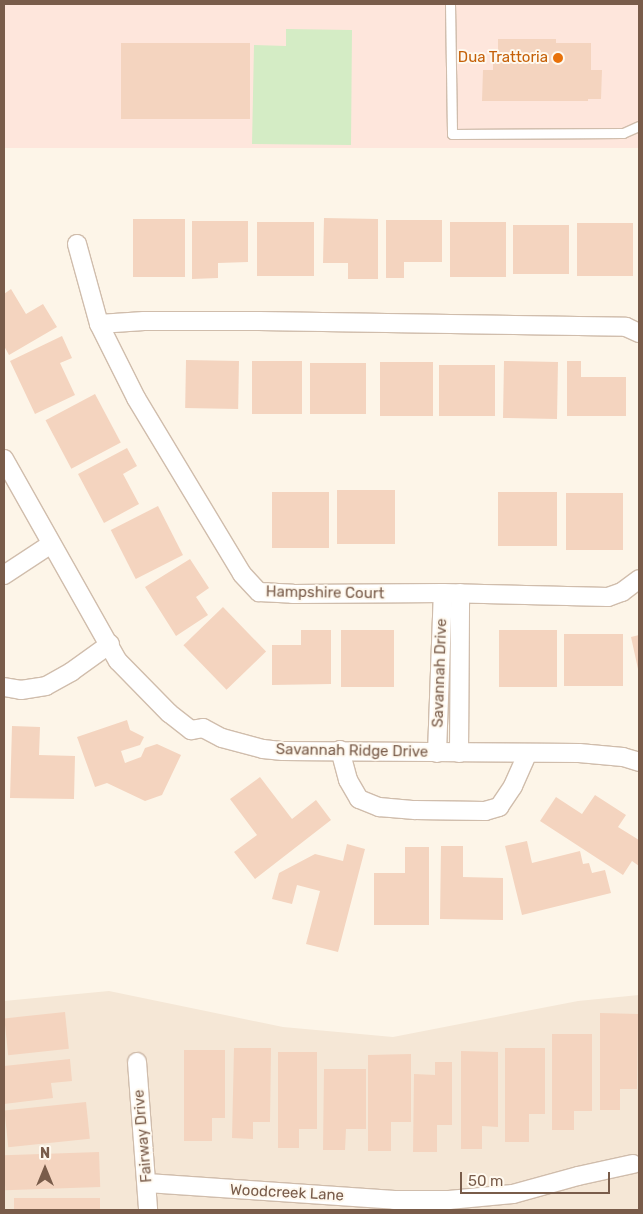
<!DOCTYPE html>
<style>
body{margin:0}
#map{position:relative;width:643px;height:1214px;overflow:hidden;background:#fdf5e8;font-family:Rubik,sans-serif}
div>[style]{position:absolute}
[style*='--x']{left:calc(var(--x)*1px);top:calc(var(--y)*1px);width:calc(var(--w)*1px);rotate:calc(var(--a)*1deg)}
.residential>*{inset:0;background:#f5e7d6}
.commercial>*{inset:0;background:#fee6dc;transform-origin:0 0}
.green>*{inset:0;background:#d4ecc5}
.building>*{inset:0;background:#f4d4bf;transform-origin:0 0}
.roads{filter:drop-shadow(1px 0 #d0bdac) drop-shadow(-1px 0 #d0bdac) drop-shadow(0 1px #d0bdac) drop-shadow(0 -1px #d0bdac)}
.service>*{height:9px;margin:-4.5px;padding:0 4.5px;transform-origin:4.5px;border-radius:4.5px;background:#fff}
.minor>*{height:18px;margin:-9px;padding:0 9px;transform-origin:9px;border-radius:9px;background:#fff}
.dots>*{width:14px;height:14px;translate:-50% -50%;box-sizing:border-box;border:2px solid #fff9ef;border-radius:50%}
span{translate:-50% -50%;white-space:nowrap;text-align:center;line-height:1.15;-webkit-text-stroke:4px #fff9ef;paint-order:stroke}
.food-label{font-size:15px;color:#c56008}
.right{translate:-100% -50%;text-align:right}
.street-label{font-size:15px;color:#795c4a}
.frame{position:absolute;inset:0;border:5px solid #795c4a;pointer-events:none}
.north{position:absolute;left:20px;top:1144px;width:50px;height:50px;-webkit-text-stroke:4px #fff9ef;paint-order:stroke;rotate:0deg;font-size:14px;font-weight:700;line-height:20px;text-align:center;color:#795c4a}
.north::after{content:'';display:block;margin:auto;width:18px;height:22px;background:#795c4a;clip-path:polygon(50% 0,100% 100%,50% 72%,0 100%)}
.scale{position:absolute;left:460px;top:1172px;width:150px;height:22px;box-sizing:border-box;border:2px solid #795c4a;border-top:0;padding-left:6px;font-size:15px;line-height:18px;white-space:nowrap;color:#795c4a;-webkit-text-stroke:4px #fff9ef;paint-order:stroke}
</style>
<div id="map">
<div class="residential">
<i style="clip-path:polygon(109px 991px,283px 1027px,393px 1037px,578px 1001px,639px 995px,639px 1210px,4px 1210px,4px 1001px)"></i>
</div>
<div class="commercial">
<i style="left:4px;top:4px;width:635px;height:144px"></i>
</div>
<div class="green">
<i style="clip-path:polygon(286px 29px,352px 30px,351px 145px,252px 144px,254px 45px,286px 46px)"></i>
</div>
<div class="building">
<i style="clip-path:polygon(498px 39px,556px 39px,556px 43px,591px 43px,591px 70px,602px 70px,601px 99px,588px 99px,588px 101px,482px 101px,483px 70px,493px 70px,493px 59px,498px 59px)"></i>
<i style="left:121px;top:43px;width:129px;height:76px"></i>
<i style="clip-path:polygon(324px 218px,378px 219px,378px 279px,348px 279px,348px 263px,323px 263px)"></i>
<i style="left:133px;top:219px;width:52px;height:58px"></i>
<i style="clip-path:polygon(386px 220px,442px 220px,442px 262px,404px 262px,404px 278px,386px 278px)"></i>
<i style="clip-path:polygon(192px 221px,248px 221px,248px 262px,218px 263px,218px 278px,192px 279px)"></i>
<i style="left:257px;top:222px;width:57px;height:54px"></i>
<i style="left:450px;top:222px;width:56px;height:55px"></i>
<i style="left:577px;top:223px;width:56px;height:53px"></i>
<i style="left:513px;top:225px;width:56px;height:49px"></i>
<i style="clip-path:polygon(11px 289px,26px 314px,43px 304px,57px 327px,9px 355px,4px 346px,4px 294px)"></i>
<i style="clip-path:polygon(62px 336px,72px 358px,60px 363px,75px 395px,35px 414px,10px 361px)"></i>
<i style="left:186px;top:360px;width:53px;height:48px;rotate:1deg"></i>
<i style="left:252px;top:361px;width:50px;height:53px"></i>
<i style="left:504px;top:361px;width:54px;height:57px;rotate:1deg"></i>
<i style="clip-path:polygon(567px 361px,581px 361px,581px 377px,626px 377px,626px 416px,567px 416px)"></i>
<i style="left:433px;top:362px;width:54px;height:53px;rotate:90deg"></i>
<i style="left:310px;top:363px;width:56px;height:51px"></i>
<i style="left:439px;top:365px;width:56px;height:51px"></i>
<i style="left:95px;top:394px;width:55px;height:56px;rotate:62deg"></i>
<i style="clip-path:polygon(127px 448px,137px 466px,123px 474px,139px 504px,104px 523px,78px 474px)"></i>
<i style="left:337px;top:490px;width:58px;height:54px"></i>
<i style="left:272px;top:492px;width:57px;height:56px"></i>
<i style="left:498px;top:492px;width:59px;height:54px"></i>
<i style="left:566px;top:493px;width:57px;height:57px"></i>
<i style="left:158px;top:506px;width:55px;height:53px;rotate:63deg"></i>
<i style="clip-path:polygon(190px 559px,209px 588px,196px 597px,208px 615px,176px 636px,145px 587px)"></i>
<i style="left:223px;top:607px;width:62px;height:55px;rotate:46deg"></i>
<i style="clip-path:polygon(301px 630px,331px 630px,331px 684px,272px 685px,272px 645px,301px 645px)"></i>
<i style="left:341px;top:630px;width:53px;height:57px"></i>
<i style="left:499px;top:630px;width:58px;height:57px"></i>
<i style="left:623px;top:634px;width:52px;height:59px;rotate:90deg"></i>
<i style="clip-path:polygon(639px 635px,639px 669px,638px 669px,631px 637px)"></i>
<i style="clip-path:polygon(127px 720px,130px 730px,144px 737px,140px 745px,121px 751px,125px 763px,141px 757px,145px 748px,157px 744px,181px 755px,162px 795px,145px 801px,107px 783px,95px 787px,77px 737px)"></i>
<i style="clip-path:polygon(12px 726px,40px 727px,39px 755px,75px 756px,74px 799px,10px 798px)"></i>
<i style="clip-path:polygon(260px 777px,292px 819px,316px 800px,331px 820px,255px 879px,234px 852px,257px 835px,230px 799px)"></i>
<i style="clip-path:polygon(595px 795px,626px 815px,618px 827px,639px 840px,639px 866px,632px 861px,623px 875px,540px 821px,556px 797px,582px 814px)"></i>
<i style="clip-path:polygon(527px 841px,532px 863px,580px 851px,583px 864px,589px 863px,592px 873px,605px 870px,611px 893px,522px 915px,505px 846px)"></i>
<i style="clip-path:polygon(347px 844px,365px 849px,338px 952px,306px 944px,320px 891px,297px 885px,292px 904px,272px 899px,279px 873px,315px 854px,343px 861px)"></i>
<i style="clip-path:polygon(441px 846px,463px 846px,463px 877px,503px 878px,503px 920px,440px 919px)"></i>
<i style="clip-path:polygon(405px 847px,429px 847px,429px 925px,374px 925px,374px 873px,405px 873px)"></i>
<i style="left:65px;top:1012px;width:37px;height:61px;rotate:84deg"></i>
<i style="clip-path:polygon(600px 1013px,638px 1014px,637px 1089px,620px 1089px,620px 1110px,600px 1110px)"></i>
<i style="clip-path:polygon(552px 1034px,592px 1034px,592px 1111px,574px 1111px,574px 1130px,552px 1130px)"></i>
<i style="clip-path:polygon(234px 1048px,271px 1048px,270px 1122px,253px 1122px,253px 1139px,232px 1138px)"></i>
<i style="clip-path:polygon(505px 1048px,545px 1048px,545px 1114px,529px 1114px,529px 1142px,505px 1142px)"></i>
<i style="clip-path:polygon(184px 1050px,225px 1050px,225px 1118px,212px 1118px,212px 1141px,184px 1141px)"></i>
<i style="clip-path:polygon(461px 1051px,498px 1052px,498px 1127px,482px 1126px,482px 1149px,461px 1149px)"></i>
<i style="clip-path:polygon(278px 1052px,317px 1052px,317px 1129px,299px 1129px,299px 1148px,278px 1148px)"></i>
<i style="clip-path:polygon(411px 1054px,411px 1122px,391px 1122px,391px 1151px,368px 1151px,368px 1055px)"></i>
<i style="clip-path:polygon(70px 1059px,72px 1081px,51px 1083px,53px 1098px,4px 1104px,4px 1066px)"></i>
<i style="clip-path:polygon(435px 1062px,452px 1062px,452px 1125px,437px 1125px,437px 1152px,413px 1152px,414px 1074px,435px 1075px)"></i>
<i style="clip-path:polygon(324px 1069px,366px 1069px,366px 1129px,346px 1129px,345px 1150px,323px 1150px)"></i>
<i style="left:86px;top:1102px;width:37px;height:82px;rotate:84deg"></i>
<i style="left:99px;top:1152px;width:35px;height:95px;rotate:88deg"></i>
<i style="left:100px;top:1198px;width:12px;height:86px;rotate:90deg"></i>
</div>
<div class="roads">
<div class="service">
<i style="--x:450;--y:4;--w:130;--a:89.1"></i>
<i style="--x:452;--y:134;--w:171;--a:-0.3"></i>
<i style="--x:623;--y:133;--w:17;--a:-24"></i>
</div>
<div class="minor">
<i style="--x:77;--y:244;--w:83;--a:74.6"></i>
<i style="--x:99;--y:324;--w:83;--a:63.4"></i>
<i style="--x:136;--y:398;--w:205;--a:58.9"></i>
<i style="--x:242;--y:574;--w:25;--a:47"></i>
<i style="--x:259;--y:592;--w:34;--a:3"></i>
<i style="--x:293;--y:594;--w:150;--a:-0.4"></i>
<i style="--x:443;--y:593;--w:165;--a:1.4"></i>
<i style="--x:608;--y:597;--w:15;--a:-20"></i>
<i style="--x:622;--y:592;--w:21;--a:-37"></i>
<i style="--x:99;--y:324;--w:45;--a:-3.8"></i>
<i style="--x:144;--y:321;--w:115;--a:0"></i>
<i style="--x:259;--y:321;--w:367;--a:0.9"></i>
<i style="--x:626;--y:327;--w:14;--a:25"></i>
<i style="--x:4;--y:459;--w:232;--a:60.6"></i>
<i style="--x:118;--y:661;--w:73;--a:45.6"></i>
<i style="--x:169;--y:713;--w:28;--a:38"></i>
<i style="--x:191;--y:730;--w:12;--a:-9"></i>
<i style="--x:203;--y:728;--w:21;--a:28"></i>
<i style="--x:222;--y:738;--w:42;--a:15"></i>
<i style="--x:263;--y:749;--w:20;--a:6"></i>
<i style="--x:283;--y:751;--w:296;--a:0.4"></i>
<i style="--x:579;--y:753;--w:44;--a:5.2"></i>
<i style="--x:623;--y:757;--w:17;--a:17"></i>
<i style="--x:4;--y:575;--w:56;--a:-33.4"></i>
<i style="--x:4;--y:687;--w:17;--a:10"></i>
<i style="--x:21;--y:690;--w:25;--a:-9"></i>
<i style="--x:46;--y:686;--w:29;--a:-29"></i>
<i style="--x:71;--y:672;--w:48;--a:-35.7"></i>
<i style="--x:340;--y:750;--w:31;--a:75"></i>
<i style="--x:348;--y:780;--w:22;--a:60"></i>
<i style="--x:359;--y:799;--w:22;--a:22"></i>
<i style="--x:379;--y:807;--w:36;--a:5"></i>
<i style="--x:415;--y:810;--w:70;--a:0.8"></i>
<i style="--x:485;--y:811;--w:15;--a:-16"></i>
<i style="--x:499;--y:807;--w:25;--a:-56"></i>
<i style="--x:513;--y:786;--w:36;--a:-66"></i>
<i style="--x:437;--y:753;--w:160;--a:-87.9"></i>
<i style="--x:459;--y:753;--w:160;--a:-89.6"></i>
<i style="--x:137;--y:1062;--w:148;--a:85.7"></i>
<i style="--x:147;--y:1183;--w:248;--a:3.9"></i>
<i style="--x:394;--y:1200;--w:55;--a:0"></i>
<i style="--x:449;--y:1200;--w:64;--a:-5.4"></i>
<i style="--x:513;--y:1194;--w:67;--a:-15.5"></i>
<i style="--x:578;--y:1176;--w:56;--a:-12.3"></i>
</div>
</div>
<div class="dots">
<i style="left:558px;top:58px;background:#e8710a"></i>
</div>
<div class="food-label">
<span class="right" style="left:548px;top:58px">Dua Trattoria</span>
</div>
<div class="street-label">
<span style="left:325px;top:593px;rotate:1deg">Hampshire Court</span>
<span style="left:440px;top:673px;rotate:-88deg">Savannah Drive</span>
<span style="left:352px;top:751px;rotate:1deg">Savannah Ridge Drive</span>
<span style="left:143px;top:1136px;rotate:-95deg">Fairway Drive</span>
<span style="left:287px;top:1193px;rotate:3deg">Woodcreek Lane</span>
</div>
<div class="frame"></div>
<div class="north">N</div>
<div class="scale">50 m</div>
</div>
